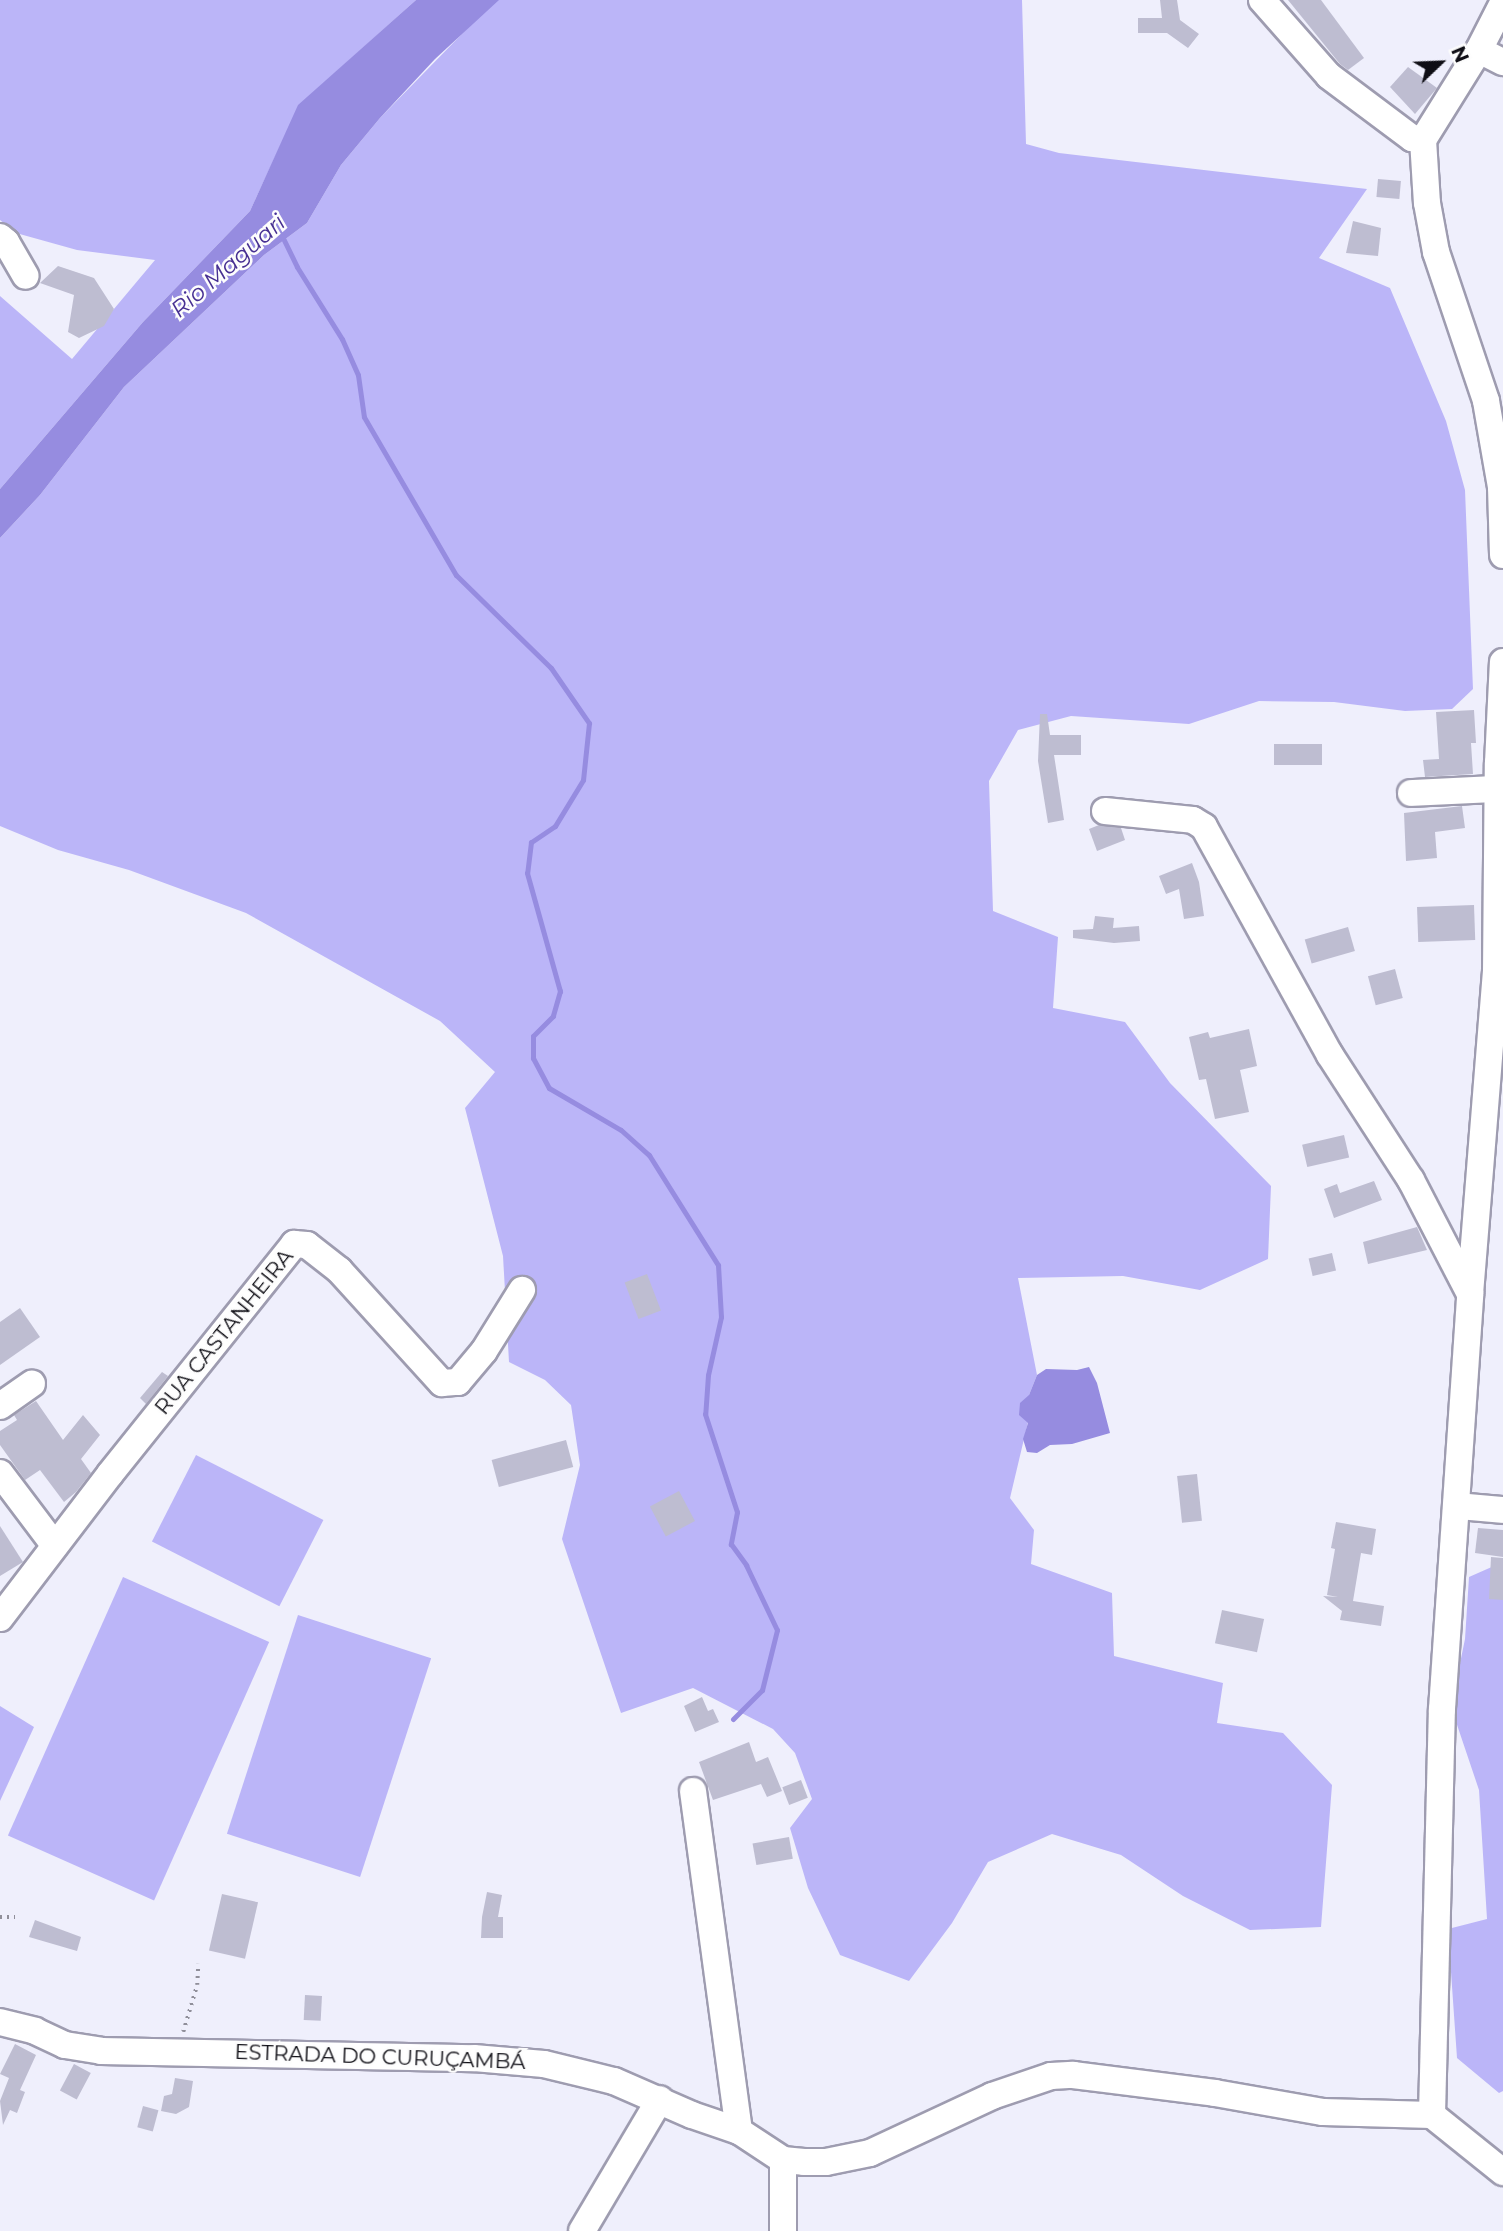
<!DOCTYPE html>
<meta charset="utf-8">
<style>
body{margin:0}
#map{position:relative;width:1503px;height:2231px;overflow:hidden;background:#efeffc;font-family:Montserrat,sans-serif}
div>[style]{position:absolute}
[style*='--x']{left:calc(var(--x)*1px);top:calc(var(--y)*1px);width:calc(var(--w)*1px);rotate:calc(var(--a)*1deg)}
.green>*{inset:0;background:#bbb5f8;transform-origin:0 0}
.water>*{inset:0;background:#968ce0}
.stream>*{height:5px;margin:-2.5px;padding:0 2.5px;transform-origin:2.5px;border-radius:2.5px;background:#968ce0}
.building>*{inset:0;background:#bebdd1;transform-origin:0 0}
.path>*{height:3.5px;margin-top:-1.75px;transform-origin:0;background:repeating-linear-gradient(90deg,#908f9a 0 2px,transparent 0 7px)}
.roads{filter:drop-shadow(2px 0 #9e9cb0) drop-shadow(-2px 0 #9e9cb0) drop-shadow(0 2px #9e9cb0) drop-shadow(0 -2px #9e9cb0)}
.minor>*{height:26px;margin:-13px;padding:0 13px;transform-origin:13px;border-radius:13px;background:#fff}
span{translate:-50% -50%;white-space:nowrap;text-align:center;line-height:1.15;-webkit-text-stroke:5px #fdfdfd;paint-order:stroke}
.street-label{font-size:21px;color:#0f0e15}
.water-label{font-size:23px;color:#473092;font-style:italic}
.north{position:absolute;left:1405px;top:28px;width:70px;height:70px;-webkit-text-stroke:5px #fdfdfd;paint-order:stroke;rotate:67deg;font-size:19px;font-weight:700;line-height:28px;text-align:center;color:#0f0e15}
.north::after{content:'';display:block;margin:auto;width:24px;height:32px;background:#0f0e15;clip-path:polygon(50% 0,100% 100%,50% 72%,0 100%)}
</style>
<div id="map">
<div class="green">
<i style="clip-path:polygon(0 0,416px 0,299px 105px,250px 211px,143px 322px,0 489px,0 296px,72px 359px,155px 260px,77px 250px,16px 233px,0 220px)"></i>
<i style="clip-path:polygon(495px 0,1022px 0,1026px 144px,1059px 153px,1367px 189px,1319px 258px,1390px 288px,1446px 421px,1465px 490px,1473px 689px,1452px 709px,1405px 711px,1334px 702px,1259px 701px,1189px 724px,1071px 716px,1018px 730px,989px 781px,993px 911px,1058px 937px,1053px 1008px,1125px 1022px,1170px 1083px,1271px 1186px,1268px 1259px,1200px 1290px,1123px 1276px,1018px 1278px,1037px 1375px,1029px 1395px,1028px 1422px,1010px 1498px,1034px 1530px,1031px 1564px,1112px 1593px,1114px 1656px,1223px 1683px,1217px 1723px,1283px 1733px,1332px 1785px,1321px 1927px,1250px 1930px,1183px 1896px,1121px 1855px,1052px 1834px,988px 1862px,952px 1923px,909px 1981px,840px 1955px,808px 1888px,790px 1828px,812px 1799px,795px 1753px,773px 1729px,693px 1688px,621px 1713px,562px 1539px,580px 1465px,571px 1405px,545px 1380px,509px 1362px,503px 1256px,465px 1108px,495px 1072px,440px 1021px,246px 913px,129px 870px,58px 850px,0 826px,0 538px,40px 495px,124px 387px,264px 255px,307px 223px,341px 165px,380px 118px)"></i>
<i style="left:196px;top:1455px;width:143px;height:97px;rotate:27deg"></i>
<i style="clip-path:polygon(1503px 1562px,1503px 2091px,1499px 2093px,1457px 2058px,1448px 1929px,1487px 1919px,1479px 1790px,1451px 1707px,1465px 1639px,1469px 1577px)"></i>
<i style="left:123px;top:1577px;width:160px;height:283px;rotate:24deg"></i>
<i style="left:298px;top:1615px;width:140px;height:230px;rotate:18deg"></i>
<i style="clip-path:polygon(0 1706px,34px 1727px,0 1801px)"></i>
</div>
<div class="water">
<i style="clip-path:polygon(416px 0,499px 0,435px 59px,380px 118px,341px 165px,307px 223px,264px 255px,124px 387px,40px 495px,0 538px,0 489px,143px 322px,250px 211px,298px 105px)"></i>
<i style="clip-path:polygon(1089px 1367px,1097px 1383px,1110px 1433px,1072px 1444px,1050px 1445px,1037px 1453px,1027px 1452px,1023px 1439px,1028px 1423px,1019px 1415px,1020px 1403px,1029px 1395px,1037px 1375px,1046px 1369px,1077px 1370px)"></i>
</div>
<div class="stream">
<i style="--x:282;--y:236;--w:34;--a:64"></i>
<i style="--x:297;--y:267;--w:85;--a:58"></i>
<i style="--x:342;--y:339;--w:39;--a:66"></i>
<i style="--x:358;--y:375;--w:42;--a:81.9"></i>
<i style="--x:364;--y:417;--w:183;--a:59.8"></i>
<i style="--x:456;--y:575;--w:133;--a:44.4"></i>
<i style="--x:551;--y:668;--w:67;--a:55.4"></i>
<i style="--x:589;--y:723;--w:57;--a:96"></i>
<i style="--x:583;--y:780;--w:54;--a:121.3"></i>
<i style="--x:555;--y:826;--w:29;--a:146"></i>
<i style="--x:531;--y:842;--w:31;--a:97"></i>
<i style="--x:527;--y:873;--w:123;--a:74.4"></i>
<i style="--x:560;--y:991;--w:26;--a:106"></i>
<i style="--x:553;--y:1016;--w:28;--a:135"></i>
<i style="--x:533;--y:1036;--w:22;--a:90"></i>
<i style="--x:533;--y:1058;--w:34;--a:62"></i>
<i style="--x:549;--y:1088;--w:83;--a:30.3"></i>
<i style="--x:621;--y:1130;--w:38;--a:42"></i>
<i style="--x:649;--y:1155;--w:130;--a:57.9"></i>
<i style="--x:718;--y:1265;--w:52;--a:86.7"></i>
<i style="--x:721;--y:1317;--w:59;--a:102.6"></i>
<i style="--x:708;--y:1375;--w:39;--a:94"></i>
<i style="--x:705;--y:1414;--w:103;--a:71.9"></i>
<i style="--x:737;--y:1512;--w:33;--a:101"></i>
<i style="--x:731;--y:1544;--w:26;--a:54"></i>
<i style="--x:746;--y:1565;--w:72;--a:64.5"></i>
<i style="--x:777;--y:1630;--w:62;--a:104"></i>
<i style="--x:762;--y:1690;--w:41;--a:135"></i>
</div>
<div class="building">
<i style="clip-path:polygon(1160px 0,1177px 0,1180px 20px,1199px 34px,1188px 48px,1167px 33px,1138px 33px,1138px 18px,1162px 18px)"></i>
<i style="clip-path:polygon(1288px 0,1321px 0,1364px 58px,1348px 70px,1340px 64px)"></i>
<i style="clip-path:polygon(1408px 67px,1437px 88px,1415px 114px,1390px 87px)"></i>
<i style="left:1378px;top:179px;width:23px;height:18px;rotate:5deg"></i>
<i style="clip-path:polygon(1353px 221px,1381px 228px,1378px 256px,1346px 253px)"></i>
<i style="clip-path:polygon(58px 266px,94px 278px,114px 309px,104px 326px,79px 338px,68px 332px,74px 295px,40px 283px)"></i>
<i style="clip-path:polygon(1474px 710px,1476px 743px,1471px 743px,1473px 774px,1425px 777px,1423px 760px,1439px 759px,1436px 712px)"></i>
<i style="clip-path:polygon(1040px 714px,1047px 714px,1050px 735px,1081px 735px,1081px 755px,1054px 755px,1064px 820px,1048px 823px,1038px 761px)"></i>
<i style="left:1274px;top:744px;width:48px;height:21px"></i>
<i style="clip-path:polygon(1462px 806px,1465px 828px,1435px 832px,1437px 858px,1406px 861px,1404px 813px)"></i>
<i style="clip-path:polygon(1099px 825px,1121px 828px,1125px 840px,1097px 851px,1089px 829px)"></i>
<i style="clip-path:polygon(1192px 863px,1199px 882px,1204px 916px,1184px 919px,1179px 889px,1166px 894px,1159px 876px)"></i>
<i style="left:1474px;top:905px;width:35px;height:57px;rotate:88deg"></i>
<i style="clip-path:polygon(1095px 916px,1114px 918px,1113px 928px,1139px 926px,1140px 941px,1114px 943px,1073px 938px,1073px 930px,1093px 929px)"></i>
<i style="left:1348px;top:927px;width:25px;height:45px;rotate:74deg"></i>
<i style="left:1395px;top:969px;width:30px;height:28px;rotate:75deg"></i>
<i style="clip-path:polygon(1249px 1029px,1257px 1066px,1240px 1070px,1249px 1112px,1215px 1119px,1206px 1079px,1199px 1080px,1189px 1037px,1208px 1032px,1210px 1038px)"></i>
<i style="left:1344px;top:1135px;width:23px;height:43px;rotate:77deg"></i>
<i style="clip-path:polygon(1374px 1181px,1382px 1200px,1334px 1218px,1324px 1189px,1337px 1184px,1340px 1193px)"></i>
<i style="clip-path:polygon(1417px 1227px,1427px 1250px,1368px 1264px,1363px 1242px)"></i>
<i style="left:1332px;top:1253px;width:18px;height:24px;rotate:77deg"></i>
<i style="left:647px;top:1274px;width:39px;height:24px;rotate:69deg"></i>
<i style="clip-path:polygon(20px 1308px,40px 1337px,0 1365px,0 1322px)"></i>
<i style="clip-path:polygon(162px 1372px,168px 1376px,146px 1404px,140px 1398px)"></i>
<i style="clip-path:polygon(36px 1401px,63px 1440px,83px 1415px,100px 1435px,81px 1459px,91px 1473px,76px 1492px,64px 1502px,40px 1470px,25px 1480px,0 1445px,0 1431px,17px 1420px,14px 1415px)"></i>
<i style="left:566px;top:1440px;width:28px;height:77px;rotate:75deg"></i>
<i style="left:1197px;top:1474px;width:47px;height:20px;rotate:84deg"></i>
<i style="left:679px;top:1491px;width:34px;height:33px;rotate:62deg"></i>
<i style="clip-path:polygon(1336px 1522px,1376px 1529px,1372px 1555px,1361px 1553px,1353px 1601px,1384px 1606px,1381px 1626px,1340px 1620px,1342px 1611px,1323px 1596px,1338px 1597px,1327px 1595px,1335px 1549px,1331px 1548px)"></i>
<i style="clip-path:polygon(0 1526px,23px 1562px,0 1576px)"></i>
<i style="clip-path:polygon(1478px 1528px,1503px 1530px,1503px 1557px,1475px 1553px)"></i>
<i style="clip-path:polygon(1491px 1557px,1503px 1558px,1503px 1600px,1489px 1599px)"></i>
<i style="left:1222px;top:1610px;width:43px;height:34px;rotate:12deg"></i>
<i style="clip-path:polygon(702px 1697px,708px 1711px,713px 1709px,719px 1722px,695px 1732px,684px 1706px)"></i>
<i style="clip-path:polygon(749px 1742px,756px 1762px,768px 1757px,782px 1791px,767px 1797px,761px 1784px,713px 1800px,699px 1762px)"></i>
<i style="left:801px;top:1780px;width:19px;height:20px;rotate:69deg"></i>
<i style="left:789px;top:1837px;width:22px;height:37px;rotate:80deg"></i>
<i style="clip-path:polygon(487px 1892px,502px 1895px,498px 1917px,503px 1917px,503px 1938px,481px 1938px,482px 1917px)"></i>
<i style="left:222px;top:1894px;width:37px;height:58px;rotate:13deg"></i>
<i style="clip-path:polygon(35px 1920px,81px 1937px,77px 1951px,29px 1937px)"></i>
<i style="left:305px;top:1995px;width:17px;height:25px;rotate:3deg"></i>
<i style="clip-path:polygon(15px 2044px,36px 2055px,20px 2090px,25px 2092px,17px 2113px,10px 2110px,3px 2125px,0 2101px,9px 2078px,0 2074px)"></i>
<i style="left:74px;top:2064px;width:19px;height:30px;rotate:28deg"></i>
<i style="clip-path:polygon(175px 2078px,193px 2081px,189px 2107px,176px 2114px,161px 2111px,164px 2096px,172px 2094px)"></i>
<i style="left:143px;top:2106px;width:16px;height:22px;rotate:15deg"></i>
</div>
<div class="path">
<i style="--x:0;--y:1917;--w:15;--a:0"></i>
<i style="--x:183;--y:2032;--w:49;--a:-73.4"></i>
<i style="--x:197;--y:1985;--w:21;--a:-87"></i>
</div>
<div class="roads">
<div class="minor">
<i style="--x:1262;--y:0;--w:101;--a:48.6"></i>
<i style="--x:1329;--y:76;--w:104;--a:36.8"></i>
<i style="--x:1412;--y:138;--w:11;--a:10"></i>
<i style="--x:1503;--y:3;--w:53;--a:117.1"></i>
<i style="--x:1479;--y:50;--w:106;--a:121.9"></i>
<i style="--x:1423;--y:140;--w:63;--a:86.4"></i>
<i style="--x:1427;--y:203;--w:50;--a:79.6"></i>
<i style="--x:1436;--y:252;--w:157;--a:71.4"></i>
<i style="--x:1486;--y:401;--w:87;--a:80.1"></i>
<i style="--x:1501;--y:487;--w:68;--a:88.3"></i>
<i style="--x:1479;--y:50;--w:27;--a:27"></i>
<i style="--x:0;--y:237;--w:8;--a:40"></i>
<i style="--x:6;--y:242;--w:39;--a:60"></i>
<i style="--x:1411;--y:793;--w:86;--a:-2.7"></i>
<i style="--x:1105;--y:811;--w:88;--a:5.8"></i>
<i style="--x:1193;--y:820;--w:13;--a:32"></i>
<i style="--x:1204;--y:827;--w:260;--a:61.1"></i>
<i style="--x:1330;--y:1055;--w:149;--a:57.1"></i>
<i style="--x:1411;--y:1180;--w:128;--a:62.6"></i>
<i style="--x:0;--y:1406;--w:39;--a:-35"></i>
<i style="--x:0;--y:1473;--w:91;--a:53"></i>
<i style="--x:1458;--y:1506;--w:45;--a:5.1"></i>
<i style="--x:0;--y:1618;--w:181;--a:-52.6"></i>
<i style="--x:110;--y:1474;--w:295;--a:-51.3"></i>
<i style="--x:294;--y:1244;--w:13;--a:4"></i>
<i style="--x:307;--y:1245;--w:41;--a:38"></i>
<i style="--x:339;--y:1270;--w:153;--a:47.7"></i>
<i style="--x:442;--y:1383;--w:16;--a:-4"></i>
<i style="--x:458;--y:1382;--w:40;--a:-50"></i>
<i style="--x:484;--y:1351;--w:72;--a:-58.1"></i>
<i style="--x:693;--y:1791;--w:343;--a:82.3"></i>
<i style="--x:0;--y:2022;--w:36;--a:14"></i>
<i style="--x:35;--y:2031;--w:33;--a:25"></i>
<i style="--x:65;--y:2045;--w:36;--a:9"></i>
<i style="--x:101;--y:2051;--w:373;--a:1.1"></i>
<i style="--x:474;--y:2058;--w:70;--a:4.9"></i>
<i style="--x:544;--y:2064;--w:72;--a:13.7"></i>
<i style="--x:614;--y:2081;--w:85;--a:23.6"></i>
<i style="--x:692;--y:2115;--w:50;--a:18.8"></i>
<i style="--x:739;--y:2131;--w:53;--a:33.4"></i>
<i style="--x:783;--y:2160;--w:21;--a:5"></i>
<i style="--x:804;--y:2162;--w:22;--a:0"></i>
<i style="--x:826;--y:2162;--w:45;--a:-11.6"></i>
<i style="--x:870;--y:2153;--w:135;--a:-25"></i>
<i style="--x:992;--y:2096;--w:62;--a:-18.7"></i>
<i style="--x:1051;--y:2076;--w:22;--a:-3"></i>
<i style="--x:1073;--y:2075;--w:143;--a:7.2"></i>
<i style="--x:1215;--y:2093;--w:110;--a:10"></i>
<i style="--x:1323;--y:2112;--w:109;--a:1.6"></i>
<i style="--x:1432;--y:2115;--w:91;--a:38.8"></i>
<i style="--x:1432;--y:2115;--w:406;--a:-88.6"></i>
<i style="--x:1442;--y:1709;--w:416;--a:-86.1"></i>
<i style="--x:1470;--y:1294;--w:323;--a:-85.4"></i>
<i style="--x:1496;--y:972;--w:209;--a:-89.5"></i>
<i style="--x:1498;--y:763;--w:101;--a:-87.2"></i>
<i style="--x:582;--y:2231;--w:153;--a:-59.4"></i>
<i style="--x:783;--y:2231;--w:71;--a:-90"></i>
</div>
</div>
<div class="street-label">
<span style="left:224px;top:1332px;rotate:-51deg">RUA CASTANHEIRA</span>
<span style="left:380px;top:2057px;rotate:2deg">ESTRADA DO CURUÇAMBÁ</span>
</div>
<div class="water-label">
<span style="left:228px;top:266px;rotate:-41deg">Rio Maguari</span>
</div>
<div class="north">N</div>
</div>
